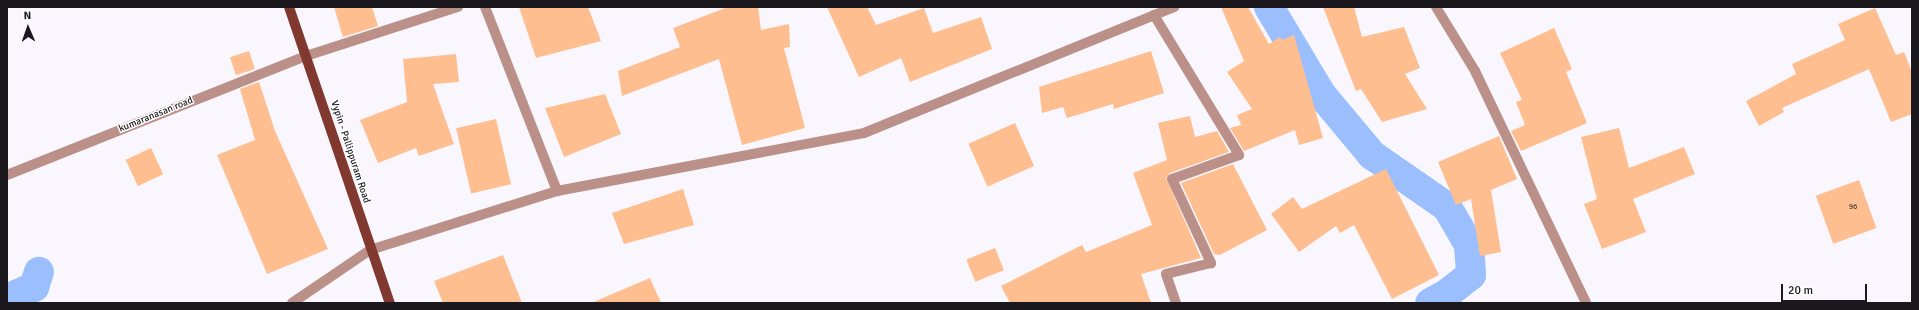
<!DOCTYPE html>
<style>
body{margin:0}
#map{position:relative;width:1919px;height:310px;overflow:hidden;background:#f9f7fd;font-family:Signika,sans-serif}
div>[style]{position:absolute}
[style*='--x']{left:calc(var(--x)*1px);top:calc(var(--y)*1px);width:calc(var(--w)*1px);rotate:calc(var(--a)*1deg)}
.canal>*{height:30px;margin:-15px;padding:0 15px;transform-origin:15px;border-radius:15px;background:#9bbffd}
.building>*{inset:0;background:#febe8f;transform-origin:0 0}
.minor>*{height:10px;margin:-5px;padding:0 5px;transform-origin:5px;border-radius:5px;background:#bb9088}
.major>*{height:10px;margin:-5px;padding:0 5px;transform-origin:5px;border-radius:5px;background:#81382e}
span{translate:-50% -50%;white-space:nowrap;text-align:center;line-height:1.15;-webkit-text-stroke:3px #fff;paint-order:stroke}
.number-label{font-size:8px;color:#53423a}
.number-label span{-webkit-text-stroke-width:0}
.street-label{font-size:10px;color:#1a181d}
.frame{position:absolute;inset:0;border:8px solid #1a181d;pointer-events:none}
.north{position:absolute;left:8px;top:8px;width:40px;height:40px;-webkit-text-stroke:3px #fff;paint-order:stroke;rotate:358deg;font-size:11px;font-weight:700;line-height:16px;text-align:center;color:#1a181d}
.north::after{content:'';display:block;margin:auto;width:14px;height:18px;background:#1a181d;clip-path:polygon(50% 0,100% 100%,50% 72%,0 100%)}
.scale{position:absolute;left:1781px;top:284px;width:86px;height:18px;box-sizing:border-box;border:2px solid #1a181d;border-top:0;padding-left:5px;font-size:12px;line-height:14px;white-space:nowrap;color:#1a181d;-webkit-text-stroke:3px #fff;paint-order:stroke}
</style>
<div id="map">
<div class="canal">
<i style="--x:1269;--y:7;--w:101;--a:59.1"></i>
<i style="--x:1321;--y:94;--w:80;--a:50.1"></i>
<i style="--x:1372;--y:155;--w:91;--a:34.7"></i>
<i style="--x:1447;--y:207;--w:44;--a:59.9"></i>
<i style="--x:1469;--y:245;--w:30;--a:86"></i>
<i style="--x:1471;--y:275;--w:31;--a:142"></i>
<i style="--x:1447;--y:294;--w:19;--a:152"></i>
<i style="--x:7;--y:299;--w:30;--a:-24"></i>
<i style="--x:34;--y:287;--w:16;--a:-72"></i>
</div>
<div class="building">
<i style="clip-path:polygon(334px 7px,372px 7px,378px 26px,343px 37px)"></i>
<i style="clip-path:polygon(519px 7px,588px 7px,601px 41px,536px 58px)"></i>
<i style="clip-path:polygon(728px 7px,758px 7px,761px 30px,789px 24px,790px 47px,784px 48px,805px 128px,742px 145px,719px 59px,622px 96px,618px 71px,680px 47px,673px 28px)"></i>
<i style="clip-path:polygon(827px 7px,867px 7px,876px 25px,924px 8px,933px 33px,981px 17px,992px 49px,910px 82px,901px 58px,859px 77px)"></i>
<i style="clip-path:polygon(1221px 7px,1248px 7px,1269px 44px,1280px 37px,1282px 40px,1294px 35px,1323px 138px,1299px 145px,1295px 130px,1244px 151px,1230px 128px,1241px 125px,1237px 115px,1252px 109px,1227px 72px,1244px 61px)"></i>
<i style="clip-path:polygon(1323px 7px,1354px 7px,1362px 37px,1404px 27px,1420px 68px,1405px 74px,1427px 109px,1382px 122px,1361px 89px,1356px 91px)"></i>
<i style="clip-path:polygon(1875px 8px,1896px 55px,1904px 52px,1912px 72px,1912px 114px,1891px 122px,1869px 69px,1782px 108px,1784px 112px,1759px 126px,1746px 101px,1796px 74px,1792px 64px,1845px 40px,1838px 24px)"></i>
<i style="clip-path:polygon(1554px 28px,1572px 69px,1566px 72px,1587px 123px,1521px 151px,1511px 131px,1525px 125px,1516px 102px,1522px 100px,1500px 53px)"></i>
<i style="left:249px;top:51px;width:19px;height:20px;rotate:72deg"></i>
<i style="clip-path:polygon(1151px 51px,1164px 93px,1114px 109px,1113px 104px,1067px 118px,1063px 107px,1042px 113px,1039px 87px)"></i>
<i style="clip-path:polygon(456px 54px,459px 82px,433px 84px,454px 144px,419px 156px,416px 148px,378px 163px,360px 120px,407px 102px,403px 59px)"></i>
<i style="clip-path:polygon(259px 82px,275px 131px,328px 249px,267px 274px,217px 155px,255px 140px,240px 89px)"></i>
<i style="clip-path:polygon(605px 94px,621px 134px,564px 157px,545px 108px)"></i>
<i style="clip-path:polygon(1190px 116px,1195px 137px,1217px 131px,1229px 152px,1170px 173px,1166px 178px,1201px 258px,1141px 274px,1151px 303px,1010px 303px,1001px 286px,1082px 245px,1086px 252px,1152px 225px,1133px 173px,1167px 160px,1158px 123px)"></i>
<i style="left:496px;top:119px;width:67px;height:41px;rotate:77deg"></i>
<i style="left:1015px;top:123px;width:47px;height:51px;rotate:66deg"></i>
<i style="clip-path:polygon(1619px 128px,1629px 168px,1684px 147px,1695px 174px,1633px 199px,1646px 232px,1602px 249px,1584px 204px,1597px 199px,1581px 137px)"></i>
<i style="clip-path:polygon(1499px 136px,1517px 179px,1491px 190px,1501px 252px,1480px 256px,1471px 199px,1456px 205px,1438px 162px)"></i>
<i style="left:151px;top:148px;width:29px;height:28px;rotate:65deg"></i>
<i style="clip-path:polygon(1233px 164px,1267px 230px,1220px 255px,1214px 254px,1181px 183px)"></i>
<i style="clip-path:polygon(1386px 169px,1439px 275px,1392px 299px,1354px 225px,1340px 233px,1336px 226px,1299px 252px,1271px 214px,1293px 197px,1302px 209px)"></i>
<i style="left:1859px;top:180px;width:51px;height:46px;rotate:70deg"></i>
<i style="clip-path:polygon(683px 189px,694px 225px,624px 244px,612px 213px)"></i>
<i style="left:995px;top:248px;width:24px;height:31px;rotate:68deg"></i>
<i style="clip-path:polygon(503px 255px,522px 303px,443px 303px,434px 281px)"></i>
<i style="clip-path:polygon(650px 278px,661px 303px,591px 303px)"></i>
</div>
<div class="minor">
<i style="--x:485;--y:7;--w:198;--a:68.6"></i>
<i style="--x:557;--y:191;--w:312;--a:-10.7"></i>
<i style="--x:864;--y:133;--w:335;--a:-22.1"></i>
<i style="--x:1436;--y:7;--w:75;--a:58.6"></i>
<i style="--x:1475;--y:71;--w:257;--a:64.4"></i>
<i style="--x:1154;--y:15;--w:164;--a:58.7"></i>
<i style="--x:1239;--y:155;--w:71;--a:160.3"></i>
<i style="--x:1172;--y:179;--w:93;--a:65.1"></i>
<i style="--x:1211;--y:263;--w:46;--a:166.3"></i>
<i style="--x:1166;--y:274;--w:31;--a:71"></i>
<i style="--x:7;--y:175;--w:322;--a:-21.7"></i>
<i style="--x:306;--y:56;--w:160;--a:-17.9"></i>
<i style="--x:292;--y:303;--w:94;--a:-34.2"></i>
<i style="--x:370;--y:250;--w:196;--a:-17.5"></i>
</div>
<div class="major">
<i style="--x:289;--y:7;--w:313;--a:71.2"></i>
</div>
<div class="number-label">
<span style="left:1853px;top:207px">96</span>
</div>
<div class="street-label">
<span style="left:156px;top:115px;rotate:-22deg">kumaranasan road</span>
<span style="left:350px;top:152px;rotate:72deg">Vypin - Pallippuram Road</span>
</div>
<div class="frame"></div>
<div class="north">N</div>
<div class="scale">20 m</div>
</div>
